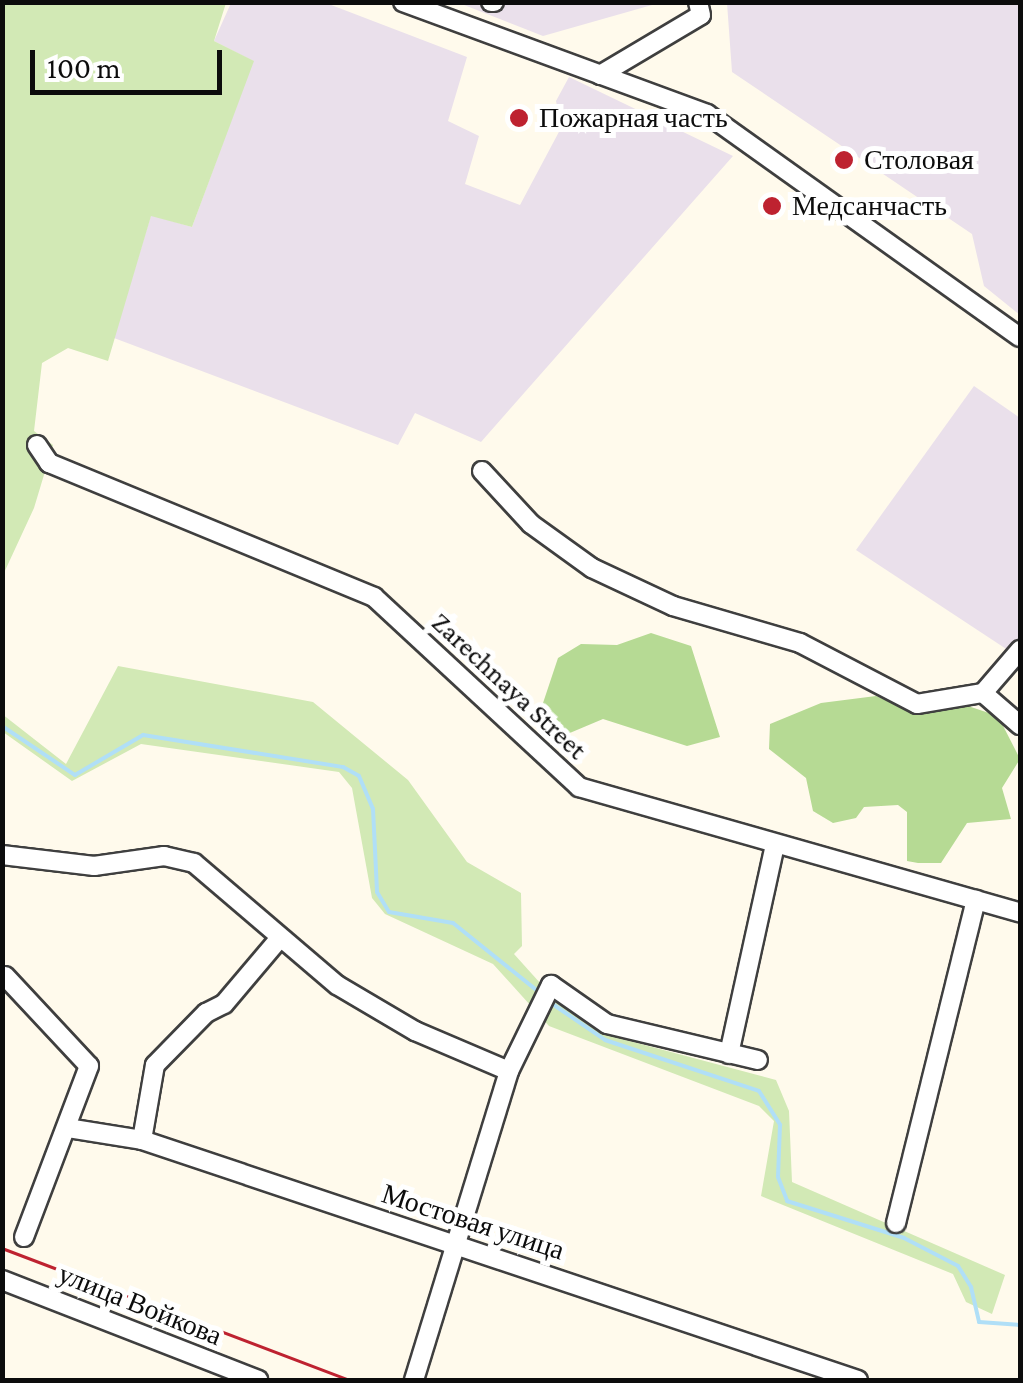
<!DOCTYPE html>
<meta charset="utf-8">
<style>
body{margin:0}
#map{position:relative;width:1023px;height:1383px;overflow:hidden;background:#fffaec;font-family:"Crimson Pro",serif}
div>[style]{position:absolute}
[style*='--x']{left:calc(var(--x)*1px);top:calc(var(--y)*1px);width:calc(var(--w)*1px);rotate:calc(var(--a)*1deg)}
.industrial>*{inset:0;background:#eae0eb}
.green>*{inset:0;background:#d2e9b5}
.forest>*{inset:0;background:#b6da94}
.stream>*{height:4px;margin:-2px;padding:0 2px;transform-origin:2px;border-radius:2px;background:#b0dff7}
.roads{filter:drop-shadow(2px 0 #3f3f3f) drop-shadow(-2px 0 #3f3f3f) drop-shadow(0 2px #3f3f3f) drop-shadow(0 -2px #3f3f3f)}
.minor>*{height:18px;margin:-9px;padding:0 9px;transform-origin:9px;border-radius:9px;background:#fff}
.tram>*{height:2.5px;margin:-1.25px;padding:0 1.25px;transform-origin:1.25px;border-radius:1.25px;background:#be2230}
.dots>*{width:28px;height:28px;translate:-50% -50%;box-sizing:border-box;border:5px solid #fff;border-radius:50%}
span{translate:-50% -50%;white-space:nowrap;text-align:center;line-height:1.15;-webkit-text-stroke:10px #fff;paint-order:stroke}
.poi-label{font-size:28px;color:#0c0c0c}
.left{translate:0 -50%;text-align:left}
.street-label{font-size:28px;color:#0c0c0c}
.frame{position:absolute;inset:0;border:5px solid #0c0c0c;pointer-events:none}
.scale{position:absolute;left:30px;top:50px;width:192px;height:45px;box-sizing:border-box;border:5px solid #0c0c0c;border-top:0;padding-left:12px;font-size:30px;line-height:35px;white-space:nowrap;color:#0c0c0c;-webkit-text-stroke:8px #fff;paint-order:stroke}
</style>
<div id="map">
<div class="industrial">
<i style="clip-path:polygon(231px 3px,326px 3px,467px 57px,448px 121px,479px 136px,465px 184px,520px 205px,561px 128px,556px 101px,569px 77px,733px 156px,481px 442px,415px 413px,398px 445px,114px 338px,151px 215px,192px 227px,253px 61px,214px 41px)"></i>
<i style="clip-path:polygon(459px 3px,659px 3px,543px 36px)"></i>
<i style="clip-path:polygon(727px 3px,1020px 3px,1020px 315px,984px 286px,972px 234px,732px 72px)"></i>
<i style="clip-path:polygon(974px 386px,1020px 418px,1020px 658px,856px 550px)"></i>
</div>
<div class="green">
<i style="clip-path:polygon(3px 3px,226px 3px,214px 41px,254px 61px,192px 227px,151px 216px,108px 361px,68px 348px,42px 363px,34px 431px,53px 445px,34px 508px,3px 575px)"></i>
<i style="clip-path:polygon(118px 666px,313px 702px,408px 780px,467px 862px,521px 893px,522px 946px,514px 954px,559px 1004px,622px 1039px,776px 1080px,789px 1111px,792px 1182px,1005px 1275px,992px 1314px,966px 1302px,953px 1274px,761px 1196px,774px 1121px,759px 1106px,549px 1026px,493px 964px,385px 914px,372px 898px,352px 788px,339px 772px,141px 744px,72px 781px,3px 732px,2px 714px,66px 764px)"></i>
</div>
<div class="forest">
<i style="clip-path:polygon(651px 633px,691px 646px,720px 737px,687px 746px,603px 719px,565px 735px,539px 715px,558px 658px,581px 644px,617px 645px)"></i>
<i style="clip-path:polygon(876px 696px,918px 714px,965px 705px,998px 716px,1020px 759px,1002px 788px,1011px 819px,967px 823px,941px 863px,918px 863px,907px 861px,907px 812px,898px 805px,864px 807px,856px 818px,833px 823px,813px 811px,806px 778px,769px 749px,770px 724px,821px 703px)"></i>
</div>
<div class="stream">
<i style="--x:2;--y:726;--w:88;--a:33.9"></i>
<i style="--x:75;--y:775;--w:79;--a:-30.5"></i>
<i style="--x:143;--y:735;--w:203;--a:9.1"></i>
<i style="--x:343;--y:767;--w:18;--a:29"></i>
<i style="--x:359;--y:776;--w:36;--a:67"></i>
<i style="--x:373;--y:809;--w:83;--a:87.2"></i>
<i style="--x:377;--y:892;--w:23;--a:59"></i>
<i style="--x:389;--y:912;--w:65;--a:9.8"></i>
<i style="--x:453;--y:923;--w:112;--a:38.8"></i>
<i style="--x:551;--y:1003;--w:65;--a:34.4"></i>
<i style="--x:605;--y:1040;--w:162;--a:18.3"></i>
<i style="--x:759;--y:1091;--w:40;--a:58"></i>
<i style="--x:780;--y:1125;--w:52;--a:92.2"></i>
<i style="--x:778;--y:1177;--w:26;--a:69"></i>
<i style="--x:787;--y:1201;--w:123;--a:17.5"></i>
<i style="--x:904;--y:1238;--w:61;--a:27.4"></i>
<i style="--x:958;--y:1266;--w:25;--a:58"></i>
<i style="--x:971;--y:1287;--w:36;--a:77"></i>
<i style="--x:979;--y:1322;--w:41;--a:4.2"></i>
</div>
<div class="roads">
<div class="minor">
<i style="--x:403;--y:2;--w:324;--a:20.2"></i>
<i style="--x:707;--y:114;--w:384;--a:35.5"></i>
<i style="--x:491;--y:2;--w:3;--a:0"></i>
<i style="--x:600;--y:75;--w:117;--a:-30.7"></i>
<i style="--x:701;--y:15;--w:13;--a:-103"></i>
<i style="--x:37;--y:445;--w:22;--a:56"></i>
<i style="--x:49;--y:463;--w:352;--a:22.4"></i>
<i style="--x:374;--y:597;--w:280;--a:42.8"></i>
<i style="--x:579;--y:787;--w:459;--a:15.9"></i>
<i style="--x:482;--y:471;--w:72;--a:47.2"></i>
<i style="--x:531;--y:524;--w:75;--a:35.8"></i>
<i style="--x:592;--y:568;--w:89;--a:25.1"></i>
<i style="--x:673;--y:606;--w:132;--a:16.2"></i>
<i style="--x:800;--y:643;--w:132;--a:27.5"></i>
<i style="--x:917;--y:704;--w:67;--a:-9.5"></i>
<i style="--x:983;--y:693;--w:49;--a:40.9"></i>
<i style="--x:983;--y:693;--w:57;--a:-49.3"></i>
<i style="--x:2;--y:855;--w:93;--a:6.8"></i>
<i style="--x:94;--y:866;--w:71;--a:-8.1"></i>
<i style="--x:164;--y:856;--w:31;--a:13"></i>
<i style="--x:194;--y:863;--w:188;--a:40.5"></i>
<i style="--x:337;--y:985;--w:91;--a:30.5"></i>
<i style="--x:415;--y:1031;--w:102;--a:23.1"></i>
<i style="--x:5;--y:976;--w:123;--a:47"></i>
<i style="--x:89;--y:1066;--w:183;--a:110.8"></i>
<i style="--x:729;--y:1054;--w:215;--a:-77.6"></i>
<i style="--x:68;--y:1128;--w:75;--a:9.2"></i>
<i style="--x:142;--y:1140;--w:755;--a:18.53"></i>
<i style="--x:142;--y:1140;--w:76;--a:-80.2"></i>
<i style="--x:155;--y:1065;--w:73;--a:-45.6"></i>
<i style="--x:206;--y:1013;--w:20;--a:-27"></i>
<i style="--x:224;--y:1004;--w:85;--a:-49.8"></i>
<i style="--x:896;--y:1223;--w:333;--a:-76.1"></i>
<i style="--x:2;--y:1280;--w:275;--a:21.3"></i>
<i style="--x:414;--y:1380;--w:323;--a:-72.9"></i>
<i style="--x:509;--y:1071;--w:96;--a:-64"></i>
<i style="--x:551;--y:985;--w:68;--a:34.9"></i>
<i style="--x:607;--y:1024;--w:155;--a:13.4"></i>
</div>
</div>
<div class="tram">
<i style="--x:2;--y:1248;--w:371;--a:20.8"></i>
</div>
<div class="dots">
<i style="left:519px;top:118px;background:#be2230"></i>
<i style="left:844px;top:160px;background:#be2230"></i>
<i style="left:772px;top:206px;background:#be2230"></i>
</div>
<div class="poi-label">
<span class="left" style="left:539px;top:118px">Пожарная часть</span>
<span class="left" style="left:864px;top:160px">Столовая</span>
<span class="left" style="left:792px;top:206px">Медсанчасть</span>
</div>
<div class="street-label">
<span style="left:509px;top:686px;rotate:43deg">Zarechnaya Street</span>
<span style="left:473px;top:1222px;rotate:18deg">Мостовая улица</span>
<span style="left:140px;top:1305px;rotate:22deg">улица Войкова</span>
</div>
<div class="frame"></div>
<div class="scale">100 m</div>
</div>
